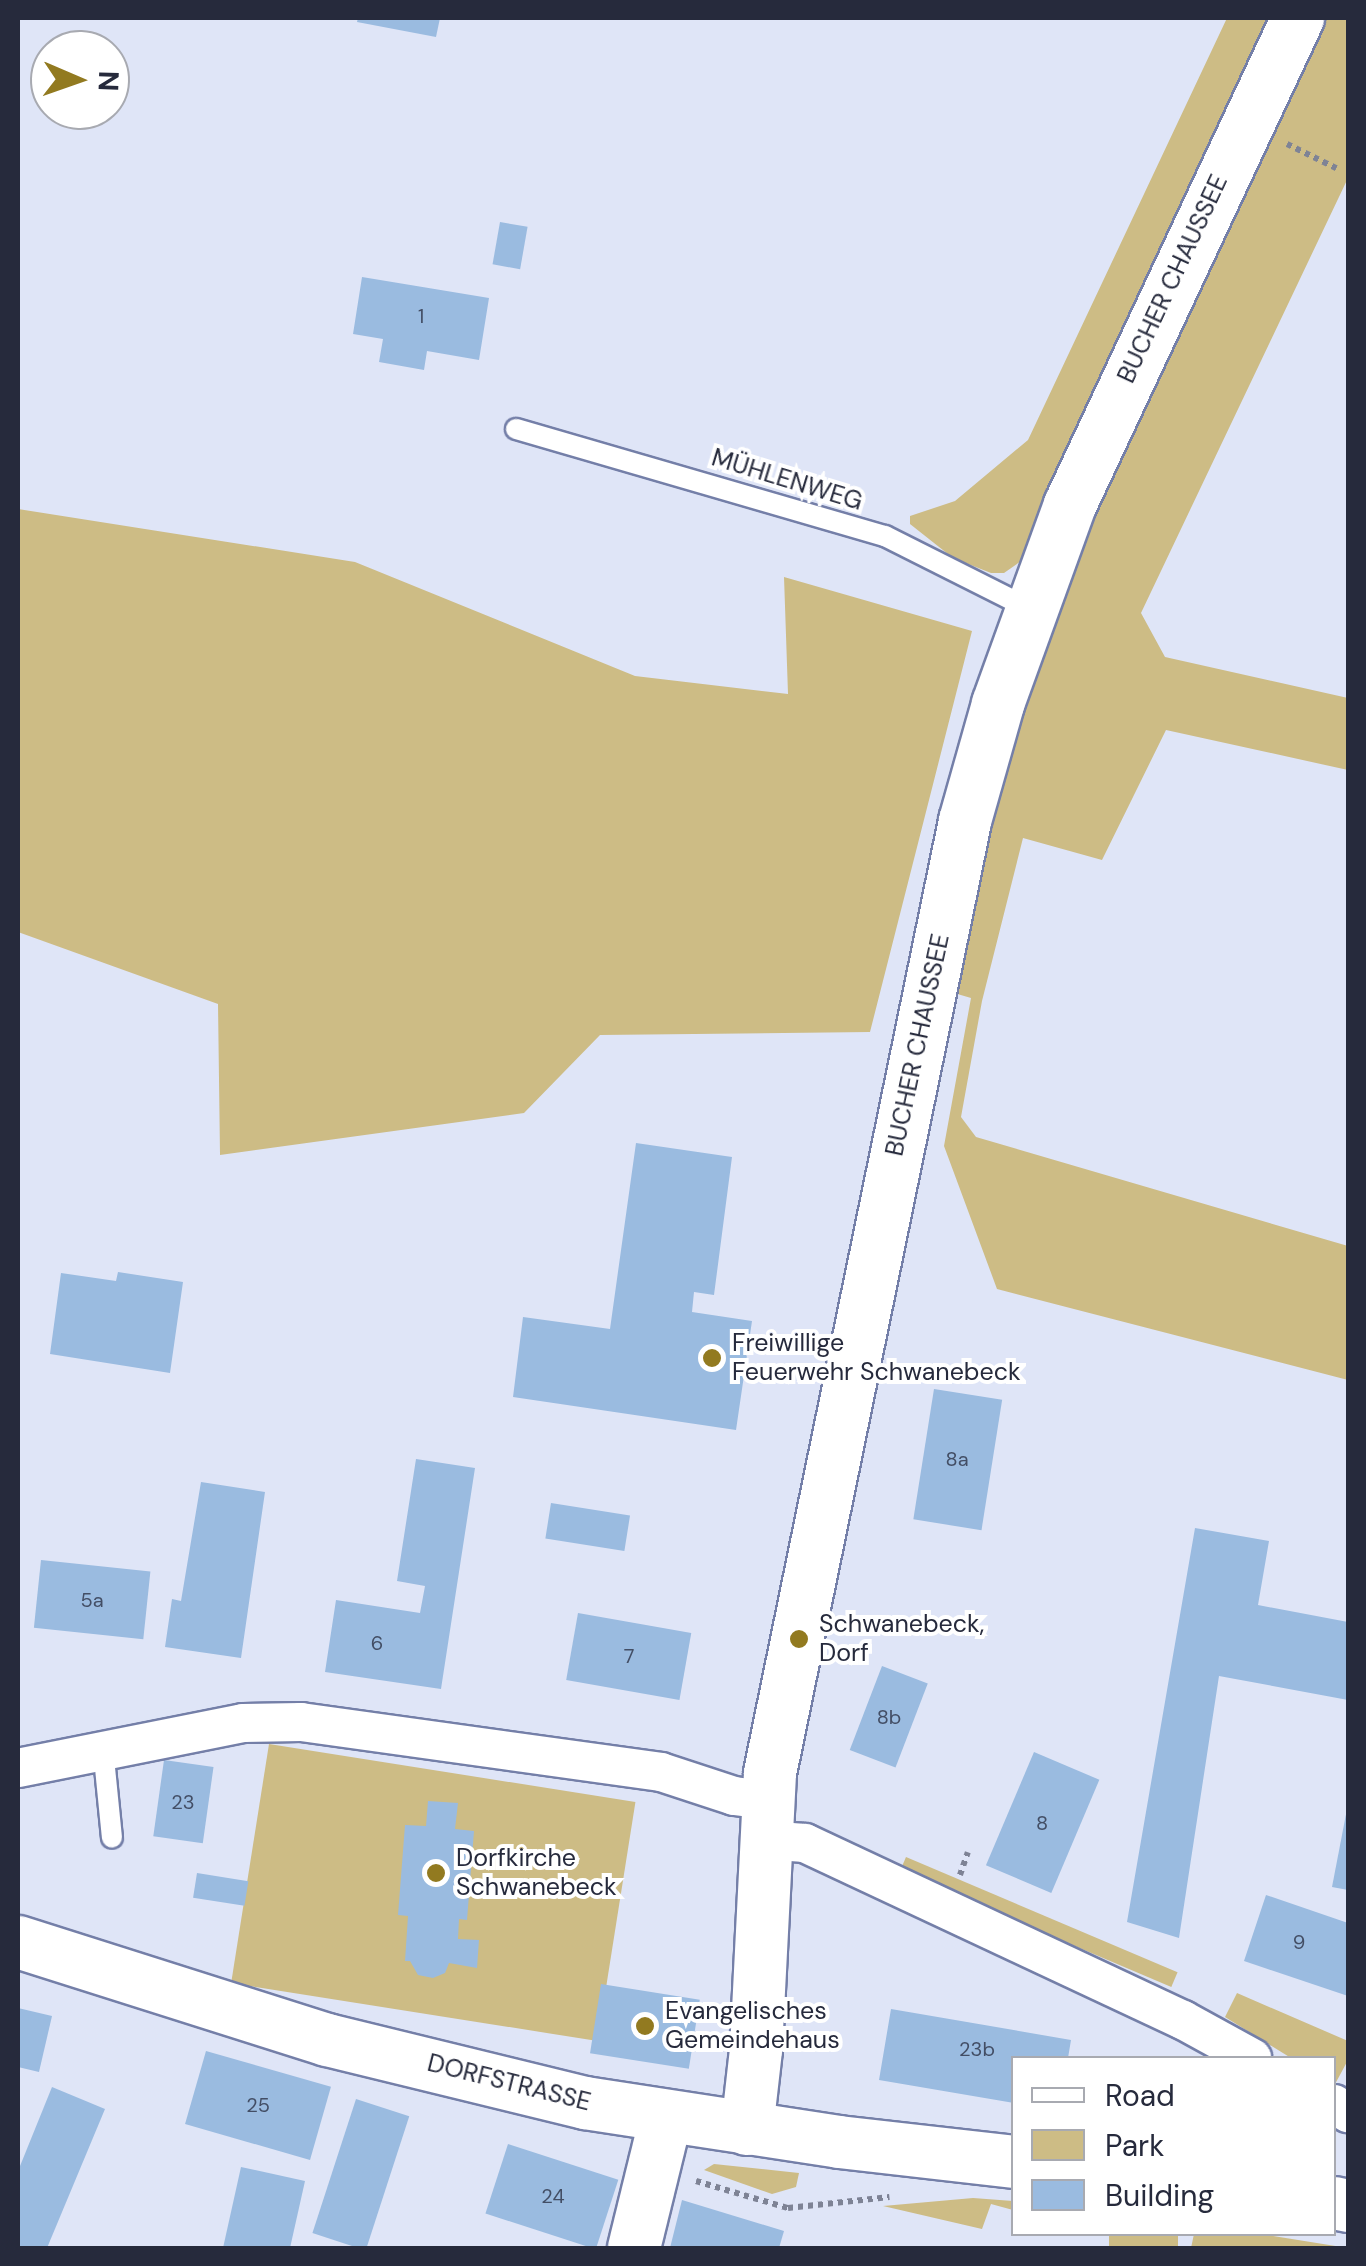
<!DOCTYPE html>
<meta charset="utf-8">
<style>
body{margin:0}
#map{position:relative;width:1366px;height:2266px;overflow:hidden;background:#dfe5f7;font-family:"DM Sans",sans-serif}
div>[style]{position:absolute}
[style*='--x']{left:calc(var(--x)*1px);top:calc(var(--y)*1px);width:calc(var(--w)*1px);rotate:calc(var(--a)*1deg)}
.green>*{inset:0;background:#cdbc85;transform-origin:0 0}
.building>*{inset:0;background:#9abbe0;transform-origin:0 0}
.path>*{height:6px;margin-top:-3px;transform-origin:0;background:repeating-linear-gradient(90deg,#7e8395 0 5px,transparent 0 10px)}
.roads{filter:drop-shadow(2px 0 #747fa8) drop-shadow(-2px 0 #747fa8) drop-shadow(0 2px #747fa8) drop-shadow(0 -2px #747fa8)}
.service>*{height:20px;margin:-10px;padding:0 10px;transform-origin:10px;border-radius:10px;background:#fff}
.minor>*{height:38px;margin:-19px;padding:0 19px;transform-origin:19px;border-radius:19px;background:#fff}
.secondary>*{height:52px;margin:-26px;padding:0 26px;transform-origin:26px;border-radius:26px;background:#fff}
.dots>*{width:28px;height:28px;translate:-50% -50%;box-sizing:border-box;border:5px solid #fff;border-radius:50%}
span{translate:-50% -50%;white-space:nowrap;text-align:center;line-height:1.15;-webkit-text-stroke:8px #fff;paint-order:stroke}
.number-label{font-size:20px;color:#434e65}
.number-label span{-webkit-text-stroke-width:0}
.street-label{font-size:25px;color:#262a3c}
.poi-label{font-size:25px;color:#262a3c}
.left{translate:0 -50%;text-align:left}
.frame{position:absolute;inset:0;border:20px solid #262a3c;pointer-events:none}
.legend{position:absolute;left:1011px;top:2056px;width:325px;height:180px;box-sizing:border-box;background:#fff;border:2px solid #a8aab1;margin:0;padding:12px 18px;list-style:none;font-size:30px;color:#262a3c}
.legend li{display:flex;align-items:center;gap:20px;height:50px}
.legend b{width:50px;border:2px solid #a8aab1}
.north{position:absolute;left:30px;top:30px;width:100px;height:100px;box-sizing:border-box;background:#fff;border:2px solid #a8aab1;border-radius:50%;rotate:92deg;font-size:28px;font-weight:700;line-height:40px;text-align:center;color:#262a3c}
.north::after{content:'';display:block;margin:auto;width:35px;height:45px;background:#927a20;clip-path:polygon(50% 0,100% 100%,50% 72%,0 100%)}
</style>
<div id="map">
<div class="green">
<i style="clip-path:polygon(1227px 18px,1277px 18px,1024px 559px,1004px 573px,991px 573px,953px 558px,910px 524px,910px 516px,955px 501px,1028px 440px)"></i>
<i style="clip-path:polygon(1322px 18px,1348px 18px,1348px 178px,1141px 613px,1165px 657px,1348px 698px,1348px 770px,1166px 730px,1102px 860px,1023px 838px,982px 1001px,961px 1117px,976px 1137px,1348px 1246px,1348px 1380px,997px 1289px,944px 1146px,971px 998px,954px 993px,951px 982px,1025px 686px,1121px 440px)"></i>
<i style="clip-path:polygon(18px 509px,355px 562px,635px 676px,788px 694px,784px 577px,972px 631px,870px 1032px,600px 1035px,524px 1113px,220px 1155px,218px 1004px,18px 932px)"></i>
<i style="left:269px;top:1744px;width:371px;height:242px;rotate:9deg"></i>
<i style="left:906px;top:1857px;width:295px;height:16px;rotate:23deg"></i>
<i style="clip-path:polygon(1237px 1993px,1348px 2041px,1348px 2060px,1334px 2086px,1334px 2058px,1291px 2058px,1225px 2017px)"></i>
<i style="clip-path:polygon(714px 2164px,799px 2173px,796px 2187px,772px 2194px,704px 2170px)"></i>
<i style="clip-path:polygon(973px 2198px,1013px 2201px,1013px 2210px,991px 2204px,982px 2229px,883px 2206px)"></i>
<i style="left:1109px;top:2234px;width:69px;height:15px"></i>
<i style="clip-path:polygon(1194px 2234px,1261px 2234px,1348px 2248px,1191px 2248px)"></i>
</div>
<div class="building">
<i style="clip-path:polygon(358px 18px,440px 18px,436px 37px,357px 22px)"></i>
<i style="left:500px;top:222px;width:28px;height:43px;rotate:10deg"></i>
<i style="clip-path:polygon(362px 277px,489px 298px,479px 360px,427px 351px,424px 370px,379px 362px,383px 339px,353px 334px)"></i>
<i style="clip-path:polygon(636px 1143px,732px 1157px,714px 1295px,694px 1292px,692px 1312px,752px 1321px,736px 1430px,513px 1397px,523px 1317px,610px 1329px)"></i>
<i style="clip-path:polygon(118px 1272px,183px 1282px,170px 1373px,50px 1354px,61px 1273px,116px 1281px)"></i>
<i style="left:934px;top:1389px;width:69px;height:132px;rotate:9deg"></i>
<i style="clip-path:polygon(416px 1459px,475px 1468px,441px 1689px,325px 1672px,336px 1600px,420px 1613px,425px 1586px,397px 1581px)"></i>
<i style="clip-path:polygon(201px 1482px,265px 1492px,241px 1658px,165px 1647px,172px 1599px,181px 1601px)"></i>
<i style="left:551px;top:1503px;width:80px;height:36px;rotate:9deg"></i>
<i style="clip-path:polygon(1195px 1528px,1269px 1541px,1258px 1605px,1348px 1622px,1348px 1700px,1219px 1676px,1179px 1938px,1127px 1922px)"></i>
<i style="left:41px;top:1560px;width:110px;height:68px;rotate:6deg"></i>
<i style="left:578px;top:1613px;width:115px;height:68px;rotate:10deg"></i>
<i style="left:882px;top:1666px;width:49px;height:90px;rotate:21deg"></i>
<i style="left:1034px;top:1752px;width:71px;height:123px;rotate:23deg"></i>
<i style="left:164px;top:1760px;width:50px;height:77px;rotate:8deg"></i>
<i style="clip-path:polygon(428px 1801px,458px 1803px,455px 1829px,474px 1831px,467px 1920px,459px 1919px,458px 1939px,479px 1940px,477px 1968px,449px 1963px,445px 1973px,433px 1978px,418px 1975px,410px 1961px,405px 1961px,408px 1916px,398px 1915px,405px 1825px,426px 1826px)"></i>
<i style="clip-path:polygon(1347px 1809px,1348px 1810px,1348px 1890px,1332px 1887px)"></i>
<i style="left:197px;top:1873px;width:52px;height:25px;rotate:9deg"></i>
<i style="clip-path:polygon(1266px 1895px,1348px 1923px,1348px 1996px,1244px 1961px)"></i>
<i style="left:601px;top:1984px;width:100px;height:70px;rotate:9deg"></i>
<i style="clip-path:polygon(18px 2008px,52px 2016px,39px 2072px,18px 2067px)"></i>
<i style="clip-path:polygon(891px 2009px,1071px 2040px,1068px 2058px,1014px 2058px,1014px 2103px,879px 2080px)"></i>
<i style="left:206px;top:2051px;width:130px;height:76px;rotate:16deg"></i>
<i style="clip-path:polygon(52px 2087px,105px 2109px,47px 2248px,18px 2248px,18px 2171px)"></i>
<i style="left:356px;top:2099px;width:56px;height:141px;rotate:18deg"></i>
<i style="left:508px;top:2144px;width:116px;height:73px;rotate:18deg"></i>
<i style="clip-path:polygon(241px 2167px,305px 2181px,290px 2248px,223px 2248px)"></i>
<i style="clip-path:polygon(682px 2200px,784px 2231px,779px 2248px,670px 2248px)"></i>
</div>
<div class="path">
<i style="--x:1287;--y:144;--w:55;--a:26.1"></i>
<i style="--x:960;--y:1875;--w:24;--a:-71"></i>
<i style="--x:696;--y:2181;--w:96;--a:16.4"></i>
<i style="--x:788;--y:2208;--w:102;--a:-6.2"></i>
</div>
<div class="roads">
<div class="service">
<i style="--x:516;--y:429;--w:384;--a:16.2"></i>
<i style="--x:885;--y:536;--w:162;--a:26.7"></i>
<i style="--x:103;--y:1748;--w:90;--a:84.3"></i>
</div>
<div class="minor">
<i style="--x:18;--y:1768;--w:229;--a:-11.3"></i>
<i style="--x:243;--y:1723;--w:58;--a:-1"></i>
<i style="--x:301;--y:1722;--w:363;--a:7.9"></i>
<i style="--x:661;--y:1772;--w:77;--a:18.2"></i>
<i style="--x:734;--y:1796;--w:34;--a:7"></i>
<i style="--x:764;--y:1840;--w:41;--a:4.2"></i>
<i style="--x:805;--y:1843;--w:417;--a:25.1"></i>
<i style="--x:1183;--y:2020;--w:79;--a:28.8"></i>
<i style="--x:1334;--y:2104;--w:17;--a:33"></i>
</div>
<div class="secondary">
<i style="--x:18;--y:1942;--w:324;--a:17.6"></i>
<i style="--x:327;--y:2040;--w:266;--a:13.7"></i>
<i style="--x:585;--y:2103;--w:257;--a:8.7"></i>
<i style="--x:839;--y:2142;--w:176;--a:6.5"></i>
<i style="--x:747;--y:2129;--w:80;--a:-83.5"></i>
<i style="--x:756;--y:2050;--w:277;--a:-87.1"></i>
<i style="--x:770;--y:1773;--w:972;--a:-78.42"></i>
<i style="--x:965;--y:821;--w:122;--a:-74.2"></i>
<i style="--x:998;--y:704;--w:212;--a:-70.1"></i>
<i style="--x:1070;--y:505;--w:538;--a:-64.91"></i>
<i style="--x:1334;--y:2203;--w:14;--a:12"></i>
<i style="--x:634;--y:2248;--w:134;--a:-76.2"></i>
</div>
</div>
<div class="dots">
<i style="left:712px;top:1358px;background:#927a20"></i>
<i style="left:799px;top:1639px;background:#927a20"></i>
<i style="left:436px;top:1873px;background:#927a20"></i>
<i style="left:645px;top:2026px;background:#927a20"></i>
</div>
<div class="number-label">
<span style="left:421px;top:316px">1</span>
<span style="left:957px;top:1459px">8a</span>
<span style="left:92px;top:1600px">5a</span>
<span style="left:377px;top:1643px">6</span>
<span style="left:629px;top:1656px">7</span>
<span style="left:889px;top:1717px">8b</span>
<span style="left:183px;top:1802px">23</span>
<span style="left:1042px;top:1823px">8</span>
<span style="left:1299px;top:1942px">9</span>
<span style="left:977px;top:2049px">23b</span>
<span style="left:258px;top:2105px">25</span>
<span style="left:553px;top:2196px">24</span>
</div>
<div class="street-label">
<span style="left:1173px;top:279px;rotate:-65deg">BUCHER CHAUSSEE</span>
<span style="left:787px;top:480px;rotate:17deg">MÜHLENWEG</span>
<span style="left:918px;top:1045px;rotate:-78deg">BUCHER CHAUSSEE</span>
<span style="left:509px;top:2083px;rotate:14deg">DORFSTRASSE</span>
</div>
<div class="poi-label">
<span class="left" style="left:732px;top:1358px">Freiwillige<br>Feuerwehr Schwanebeck</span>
<span class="left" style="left:819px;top:1639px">Schwanebeck,<br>Dorf</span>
<span class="left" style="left:456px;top:1873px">Dorfkirche<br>Schwanebeck</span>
<span class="left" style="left:665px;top:2026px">Evangelisches<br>Gemeindehaus</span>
</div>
<div class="frame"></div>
<ul class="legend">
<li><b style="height:12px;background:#fff"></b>Road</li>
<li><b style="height:28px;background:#cdbc85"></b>Park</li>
<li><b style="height:28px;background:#9abbe0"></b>Building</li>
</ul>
<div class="north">N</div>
</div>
